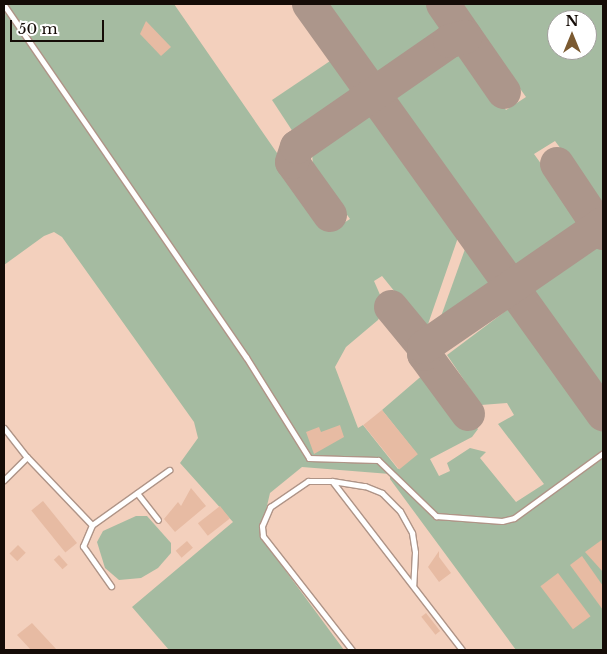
<!DOCTYPE html>
<style>
body{margin:0}
#map{position:relative;width:607px;height:654px;overflow:hidden;background:#f9dcce;font-family:"Libre Baskerville",serif}
div>[style]{position:absolute}
[style*='--x']{left:calc(var(--x)*1px);top:calc(var(--y)*1px);width:calc(var(--w)*1px);rotate:calc(var(--a)*1deg)}
.built>*{inset:0;background:#f3d0bd}
.green>*{inset:0;background:#a5bba1}
.taxiway>*{height:34px;margin:-17px;padding:0 17px;transform-origin:17px;border-radius:17px;background:#ac968b}
.building>*{inset:0;background:#e7bba3;transform-origin:0 0}
.roads{filter:drop-shadow(1px 0 #af9487) drop-shadow(-1px 0 #af9487) drop-shadow(0 1px #af9487) drop-shadow(0 -1px #af9487)}
.service>*{height:5px;margin:-2.5px;padding:0 2.5px;transform-origin:2.5px;border-radius:2.5px;background:#fff}
span{translate:-50% -50%;white-space:nowrap;text-align:center;line-height:1.15;-webkit-text-stroke:4px #fff;paint-order:stroke}
.frame{position:absolute;inset:0;border:5px solid #150c07;pointer-events:none}
.north{position:absolute;left:547px;top:10px;width:50px;height:50px;box-sizing:border-box;background:#fff;border:1px solid #a19e9c;border-radius:50%;rotate:0deg;font-size:14px;font-weight:700;line-height:20px;text-align:center;color:#150c07}
.north::after{content:'';display:block;margin:auto;width:18px;height:22px;background:#7b5a31;clip-path:polygon(50% 0,100% 100%,50% 72%,0 100%)}
.scale{position:absolute;left:10px;top:20px;width:94px;height:22px;box-sizing:border-box;border:2px solid #150c07;border-top:0;padding-left:6px;font-size:15px;line-height:18px;white-space:nowrap;color:#150c07;-webkit-text-stroke:4px #fff;paint-order:stroke}
</style>
<div id="map">
<div class="built">
<i style="clip-path:polygon(evenodd,4px 4px,603px 4px,603px 650px,4px 650px,4px 4px,557px 20px,587px 20px,587px 50px,557px 50px,557px 20px)"></i>
</div>
<div class="green">
<i style="clip-path:polygon(4px 4px,174px 4px,331px 231px,350px 219px,313px 166px,312px 152px,370px 113px,381px 114px,462px 226px,426px 330px,382px 276px,374px 281px,381px 297px,383px 310px,378px 320px,346px 347px,335px 367px,358px 428px,363px 425px,398px 469px,417px 454px,382px 410px,425px 373px,478px 429px,472px 437px,430px 459px,439px 476px,450px 471px,447px 463px,470px 448px,486px 452px,480px 458px,516px 502px,544px 484px,498px 424px,514px 415px,507px 403px,481px 405px,447px 355px,515px 304px,603px 426px,603px 650px,516px 650px,390px 479px,390px 474px,302px 467px,270px 493px,260px 536px,344px 650px,169px 650px,132px 607px,233px 522px,180px 463px,198px 438px,194px 422px,62px 237px,54px 232px,44px 236px,4px 265px)"></i>
<i style="clip-path:polygon(326px 4px,432px 4px,453px 35px,392px 77px,377px 77px)"></i>
<i style="clip-path:polygon(evenodd,460px 4px,603px 4px,603px 205px,555px 141px,534px 154px,588px 229px,521px 276px,397px 105px,397px 92px,461px 46px,506px 110px,526px 97px,460px 4px,557px 20px,587px 20px,587px 50px,557px 50px,557px 20px)"></i>
<i style="clip-path:polygon(339px 55px,363px 86px,363px 96px,305px 138px,295px 135px,272px 100px)"></i>
<i style="clip-path:polygon(469px 238px,503px 283px,501px 290px,434px 336px)"></i>
<i style="clip-path:polygon(601px 244px,603px 248px,603px 396px,531px 292px)"></i>
<i style="clip-path:polygon(136px 516px,147px 516px,171px 543px,171px 553px,158px 568px,141px 578px,119px 580px,105px 568px,97px 542px,103px 531px)"></i>
</div>
<div class="taxiway">
<i style="--x:309;--y:4;--w:505;--a:54.36"></i>
<i style="--x:443;--y:4;--w:107;--a:55.3"></i>
<i style="--x:557;--y:164;--w:83;--a:56.3"></i>
<i style="--x:330;--y:215;--w:65;--a:-125.6"></i>
<i style="--x:292;--y:162;--w:16;--a:-72"></i>
<i style="--x:297;--y:147;--w:186;--a:-34.7"></i>
<i style="--x:450;--y:41;--w:16;--a:-15"></i>
<i style="--x:391;--y:307;--w:52;--a:50.5"></i>
<i style="--x:468;--y:414;--w:74;--a:-126.3"></i>
<i style="--x:424;--y:354;--w:7;--a:-90"></i>
<i style="--x:424;--y:347;--w:217;--a:-34.5"></i>
</div>
<div class="building">
<i style="clip-path:polygon(146px 21px,171px 47px,161px 56px,140px 34px)"></i>
<i style="left:382px;top:410px;width:57px;height:24px;rotate:51deg"></i>
<i style="clip-path:polygon(340px 425px,344px 437px,314px 454px,306px 432px,319px 427px,321px 432px)"></i>
<i style="clip-path:polygon(191px 488px,206px 506px,175px 532px,164px 519px,178px 502px,181px 506px)"></i>
<i style="left:43px;top:501px;width:54px;height:15px;rotate:51deg"></i>
<i style="left:220px;top:506px;width:16px;height:28px;rotate:52deg"></i>
<i style="clip-path:polygon(603px 539px,603px 572px,585px 552px)"></i>
<i style="left:187px;top:541px;width:9px;height:15px;rotate:49deg"></i>
<i style="left:18px;top:545px;width:11px;height:12px;rotate:45deg"></i>
<i style="clip-path:polygon(439px 551px,439px 557px,451px 573px,439px 582px,428px 567px)"></i>
<i style="left:59px;top:555px;width:13px;height:7px;rotate:48deg"></i>
<i style="clip-path:polygon(582px 556px,603px 586px,603px 610px,570px 565px)"></i>
<i style="left:558px;top:573px;width:54px;height:22px;rotate:53deg"></i>
<i style="left:426px;top:613px;width:23px;height:6px;rotate:52deg"></i>
<i style="clip-path:polygon(32px 623px,57px 650px,31px 650px,17px 635px)"></i>
</div>
<div class="roads">
<div class="service">
<i style="--x:4;--y:5;--w:427;--a:55.5"></i>
<i style="--x:246;--y:357;--w:119;--a:58"></i>
<i style="--x:309;--y:458;--w:69;--a:1.7"></i>
<i style="--x:378;--y:460;--w:81;--a:44"></i>
<i style="--x:436;--y:516;--w:66;--a:4.3"></i>
<i style="--x:502;--y:521;--w:12;--a:-14"></i>
<i style="--x:514;--y:518;--w:110;--a:-36.1"></i>
<i style="--x:4;--y:428;--w:37;--a:52"></i>
<i style="--x:27;--y:457;--w:33;--a:135"></i>
<i style="--x:27;--y:457;--w:94;--a:46.3"></i>
<i style="--x:92;--y:525;--w:95;--a:-35.5"></i>
<i style="--x:332;--y:481;--w:33;--a:9"></i>
<i style="--x:365;--y:486;--w:18;--a:22"></i>
<i style="--x:382;--y:493;--w:25;--a:45"></i>
<i style="--x:400;--y:511;--w:25;--a:61"></i>
<i style="--x:412;--y:533;--w:19;--a:81"></i>
<i style="--x:415;--y:552;--w:33;--a:93"></i>
<i style="--x:137;--y:493;--w:34;--a:52"></i>
<i style="--x:92;--y:525;--w:23;--a:113"></i>
<i style="--x:83;--y:546;--w:49;--a:55"></i>
<i style="--x:352;--y:650;--w:145;--a:-128"></i>
<i style="--x:263;--y:536;--w:10;--a:-96"></i>
<i style="--x:262;--y:526;--w:21;--a:-67"></i>
<i style="--x:270;--y:507;--w:46;--a:-34.4"></i>
<i style="--x:308;--y:481;--w:24;--a:0"></i>
<i style="--x:332;--y:481;--w:213;--a:52.4"></i>
</div>
</div>
<div class="frame"></div>
<div class="north">N</div>
<div class="scale">50 m</div>
</div>
